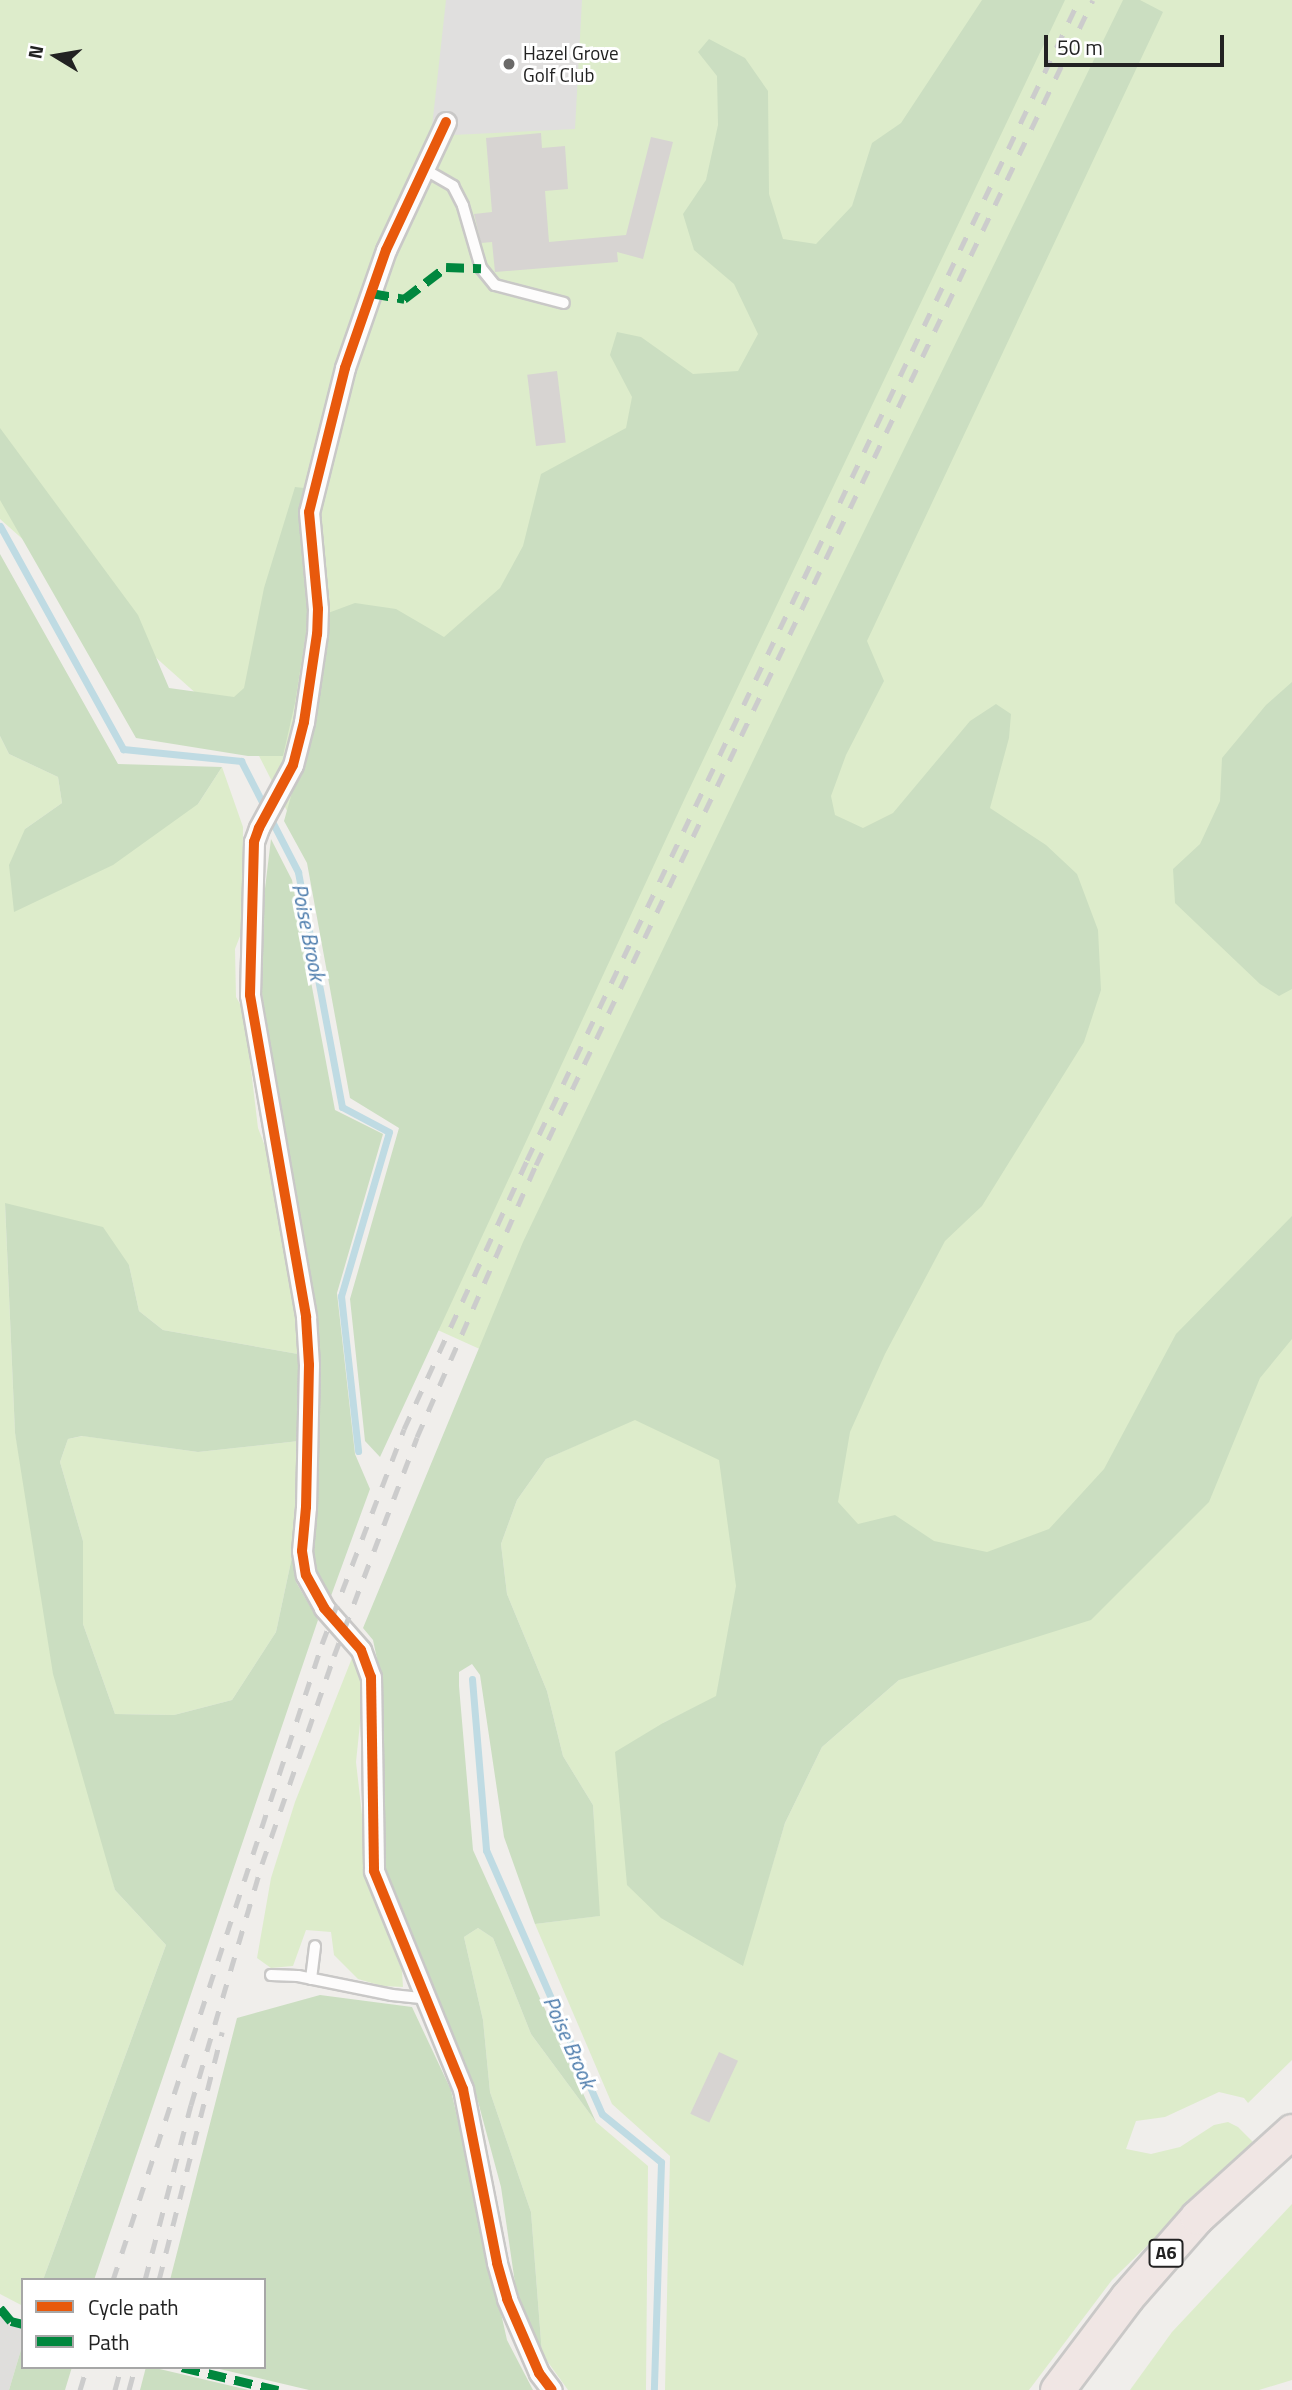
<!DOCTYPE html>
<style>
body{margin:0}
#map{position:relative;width:1292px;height:2390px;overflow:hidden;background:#f0eeeb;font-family:"Titillium Web",sans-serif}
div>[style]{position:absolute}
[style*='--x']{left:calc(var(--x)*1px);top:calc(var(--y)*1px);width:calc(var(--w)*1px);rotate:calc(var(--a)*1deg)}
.residential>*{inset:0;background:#dfdedc}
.grass>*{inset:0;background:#ddeccb}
.forest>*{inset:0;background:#cbdec1}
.parking>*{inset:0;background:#e0dfde}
.stream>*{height:7px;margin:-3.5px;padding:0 3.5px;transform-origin:3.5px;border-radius:3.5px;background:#bfdbe3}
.building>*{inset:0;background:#d7d4d2;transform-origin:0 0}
.roads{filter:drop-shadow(2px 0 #c9c8c7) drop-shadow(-2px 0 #c9c8c7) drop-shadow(0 2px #c9c8c7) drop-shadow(0 -2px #c9c8c7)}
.service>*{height:10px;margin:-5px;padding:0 5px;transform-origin:5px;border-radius:5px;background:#fdfcfc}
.minor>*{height:19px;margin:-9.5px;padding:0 9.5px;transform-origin:9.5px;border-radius:9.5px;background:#fdfcfc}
.trunk>*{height:33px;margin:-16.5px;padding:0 16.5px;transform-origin:16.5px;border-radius:16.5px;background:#f0e6e4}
.rail>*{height:5px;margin-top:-2.5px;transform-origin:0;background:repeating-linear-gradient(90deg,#ccc 0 14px,transparent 0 28px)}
.quiet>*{height:9px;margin-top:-4.5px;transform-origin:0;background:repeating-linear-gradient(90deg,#00873e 0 18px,transparent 0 27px)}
.cycleway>*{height:10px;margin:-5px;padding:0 5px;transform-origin:5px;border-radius:5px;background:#e8590c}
.dots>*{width:19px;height:19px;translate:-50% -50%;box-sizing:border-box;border:4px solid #fff;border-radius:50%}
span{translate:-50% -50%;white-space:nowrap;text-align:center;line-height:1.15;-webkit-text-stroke:6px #fff;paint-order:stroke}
.shield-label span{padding:2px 5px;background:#fff;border:2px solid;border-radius:5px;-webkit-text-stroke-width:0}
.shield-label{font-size:18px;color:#222;font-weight:700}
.poi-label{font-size:19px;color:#222}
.left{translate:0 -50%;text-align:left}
.water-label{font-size:21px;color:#4a7aab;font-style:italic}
.legend{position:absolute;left:21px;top:2278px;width:245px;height:91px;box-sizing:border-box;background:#fff;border:2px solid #a7a7a7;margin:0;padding:9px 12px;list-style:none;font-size:21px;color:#222}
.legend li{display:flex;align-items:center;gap:14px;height:35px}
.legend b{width:35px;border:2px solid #a7a7a7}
.north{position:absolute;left:21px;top:21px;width:70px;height:70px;-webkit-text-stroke:5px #fff;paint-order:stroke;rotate:281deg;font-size:19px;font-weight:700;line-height:28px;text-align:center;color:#222}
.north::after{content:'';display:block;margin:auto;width:24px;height:32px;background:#222;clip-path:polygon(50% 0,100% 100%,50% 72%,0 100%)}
.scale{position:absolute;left:1044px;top:35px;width:180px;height:32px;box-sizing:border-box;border:4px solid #222;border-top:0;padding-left:9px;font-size:21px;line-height:24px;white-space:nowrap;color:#222;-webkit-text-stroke:5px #fff;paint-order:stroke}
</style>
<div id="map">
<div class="residential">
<i style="clip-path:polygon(0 2308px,11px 2321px,23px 2324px,23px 2343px,9px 2390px,0 2390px)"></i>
</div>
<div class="grass">
<i style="clip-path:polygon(evenodd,0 0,1292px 0,1292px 2060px,1248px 2103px,1244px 2098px,1219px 2092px,1165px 2117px,1136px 2121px,1126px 2149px,1151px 2154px,1180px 2147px,1214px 2125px,1228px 2122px,1238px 2127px,1253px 2142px,1112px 2280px,1029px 2390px,665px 2390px,670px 2156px,612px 2104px,535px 1924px,599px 1916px,593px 1805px,563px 1756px,547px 1691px,507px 1594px,501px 1544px,517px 1500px,546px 1459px,634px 1419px,367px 1298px,415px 1126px,319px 874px,253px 744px,0 519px,0 0,899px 1680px,822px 1747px,785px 1823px,742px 1966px,663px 1723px,716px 1697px,899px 1680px)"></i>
<i style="clip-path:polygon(0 736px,9px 754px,58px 777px,62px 803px,25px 829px,198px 804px,222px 767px,243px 827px,242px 931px,235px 949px,236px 997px,244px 1011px,258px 1128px,268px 1154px,297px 1309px,298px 1354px,163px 1330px,139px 1311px,129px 1265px,52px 1216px,5px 1204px,15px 1433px,115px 1890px,166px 1945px,43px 2280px,23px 2280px,23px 2306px,0 2294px)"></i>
<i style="clip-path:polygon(83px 1436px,198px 1452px,299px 1441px,292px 1557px,276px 1632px,232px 1700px,174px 1715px,115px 1714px,83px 1624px,83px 1541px,60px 1462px,68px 1439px)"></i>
<i style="clip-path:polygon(352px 1658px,365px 1675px,356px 1762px,370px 1885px,402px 1971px,403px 1987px,382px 1986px,358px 1979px,334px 1955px,331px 1932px,306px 1930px,293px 1966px,271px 1968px,257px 1958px,271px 1878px,295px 1802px)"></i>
<i style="clip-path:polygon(478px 1928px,493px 1938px,531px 2034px,596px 2122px,648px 2166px,646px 2390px,568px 2390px,542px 2354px,531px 2212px,490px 2092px,483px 2020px,464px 1937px)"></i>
<i style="clip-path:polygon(1292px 2204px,1292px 2380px,1259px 2390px,1130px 2390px,1172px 2332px)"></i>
</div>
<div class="forest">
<i style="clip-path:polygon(982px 0,1065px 0,685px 798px,380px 1457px,365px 1441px,350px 1299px,399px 1128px,350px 1098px,307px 863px,284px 821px,313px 718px,328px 613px,355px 603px,396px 609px,444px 637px,500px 588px,523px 546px,541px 474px,626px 428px,632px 397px,610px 355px,617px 332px,641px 337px,693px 374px,738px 371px,758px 334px,734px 284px,694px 250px,683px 214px,706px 180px,718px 125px,717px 76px,698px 52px,709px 39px,745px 58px,768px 91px,769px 194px,783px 239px,816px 244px,852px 206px,872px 143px,901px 123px)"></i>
<i style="clip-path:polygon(1123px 0,1140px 0,1163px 12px,867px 641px,884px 681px,846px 755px,831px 796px,835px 815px,863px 828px,893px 813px,970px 721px,996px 704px,1011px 714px,1009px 738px,990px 808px,1046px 845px,1077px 874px,1098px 930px,1101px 990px,1084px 1042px,982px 1206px,945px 1241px,885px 1354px,850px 1432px,838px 1502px,858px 1524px,895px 1515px,934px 1541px,987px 1552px,1049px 1529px,1104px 1469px,1176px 1334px,1292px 1216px,1292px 1339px,1260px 1378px,1209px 1502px,1091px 1620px,899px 1680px,822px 1747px,785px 1823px,743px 1966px,661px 1918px,627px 1885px,615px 1752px,663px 1723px,716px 1696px,736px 1586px,719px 1460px,635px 1420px,546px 1459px,517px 1500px,501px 1544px,507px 1594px,547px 1691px,563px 1756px,593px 1805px,600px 1916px,535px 1924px,504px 1837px,480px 1675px,472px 1664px,459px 1672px,459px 1686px,473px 1850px,596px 2122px,531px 2034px,493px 1938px,478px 1928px,464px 1937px,483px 2020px,490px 2092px,531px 2212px,542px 2354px,516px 2290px,501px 2187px,473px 2083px,418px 1948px,390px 1891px,382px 1862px,378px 1804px,381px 1678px,373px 1640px,363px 1628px,523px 1242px,807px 648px)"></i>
<i style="clip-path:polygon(0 428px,138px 615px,169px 688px,234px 697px,244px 688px,264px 588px,295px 487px,304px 488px,299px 514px,309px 614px,295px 703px,283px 756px,248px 756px,136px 738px,0 500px)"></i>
<i style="clip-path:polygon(0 554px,118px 764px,222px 767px,198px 804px,113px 865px,14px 912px,9px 865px,25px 829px,62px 803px,58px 777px,9px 754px,0 736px)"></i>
<i style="clip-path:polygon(1292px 682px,1292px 989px,1279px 996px,1260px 984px,1175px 903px,1173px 869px,1200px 844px,1220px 801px,1222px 758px,1266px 705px)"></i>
<i style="clip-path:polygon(271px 839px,292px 880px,335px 1110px,383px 1134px,337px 1293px,355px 1454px,370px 1489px,331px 1596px,321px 1585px,311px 1554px,320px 1353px,280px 1132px,262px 993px,262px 913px)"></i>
<i style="clip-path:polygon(5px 1203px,103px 1227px,129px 1265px,139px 1311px,163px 1330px,298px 1354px,299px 1441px,198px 1452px,82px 1436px,68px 1439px,60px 1462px,83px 1541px,83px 1624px,115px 1714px,174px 1715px,232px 1700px,276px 1632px,292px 1557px,296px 1582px,318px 1620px,94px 2280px,43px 2280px,166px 1945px,115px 1890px,53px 1674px,15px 1433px)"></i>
<i style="clip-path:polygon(320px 1995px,412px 2007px,451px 2090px,507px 2340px,533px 2390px,309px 2390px,211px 2367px,264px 2367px,264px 2280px,170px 2280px,237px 2018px)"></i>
<i style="clip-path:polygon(23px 2343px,23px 2367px,72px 2367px,65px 2390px,9px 2390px)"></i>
<i style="clip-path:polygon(146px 2367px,151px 2367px,249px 2390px,140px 2390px)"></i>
</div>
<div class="parking">
<i style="clip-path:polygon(446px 0,582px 0,575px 129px,431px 136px)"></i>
</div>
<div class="stream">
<i style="--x:0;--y:526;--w:255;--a:61.1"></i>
<i style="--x:123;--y:749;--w:119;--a:5.8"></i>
<i style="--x:241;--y:761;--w:125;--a:62.8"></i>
<i style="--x:298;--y:872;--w:239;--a:79.4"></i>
<i style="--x:342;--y:1107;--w:53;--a:28"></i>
<i style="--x:389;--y:1132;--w:171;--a:106.3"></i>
<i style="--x:341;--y:1296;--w:156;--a:83.7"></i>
<i style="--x:472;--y:1679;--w:172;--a:85.3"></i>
<i style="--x:486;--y:1850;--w:288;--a:66.3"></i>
<i style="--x:602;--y:2114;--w:76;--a:39.1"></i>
<i style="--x:661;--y:2162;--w:228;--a:91.8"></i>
</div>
<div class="building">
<i style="clip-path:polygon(541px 133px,542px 148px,565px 146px,568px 189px,545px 191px,549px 242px,626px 235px,651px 137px,673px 142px,643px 259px,617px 252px,618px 262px,495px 272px,492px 242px,481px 243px,474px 214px,492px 212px,486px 138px)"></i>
<i style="left:557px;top:371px;width:72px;height:30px;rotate:83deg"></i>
<i style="left:719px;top:2052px;width:21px;height:68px;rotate:25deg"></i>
</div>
<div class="roads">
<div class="service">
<i style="--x:424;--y:169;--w:34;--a:30"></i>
<i style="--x:453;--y:186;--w:22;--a:63"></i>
<i style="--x:463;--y:206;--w:65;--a:73.8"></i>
<i style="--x:481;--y:268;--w:22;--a:51"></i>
<i style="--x:495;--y:285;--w:71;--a:14.6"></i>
<i style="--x:271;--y:1975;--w:27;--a:2"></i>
<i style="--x:298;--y:1976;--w:96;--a:11.4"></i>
<i style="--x:392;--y:1995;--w:31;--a:6"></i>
<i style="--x:311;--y:1979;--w:33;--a:-83"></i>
</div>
<div class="minor">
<i style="--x:446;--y:122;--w:141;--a:115.1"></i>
<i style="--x:386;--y:250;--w:125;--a:109.2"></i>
<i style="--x:345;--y:368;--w:148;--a:104"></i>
<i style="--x:309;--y:512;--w:97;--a:84.7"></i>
<i style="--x:318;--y:609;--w:25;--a:92"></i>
<i style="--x:317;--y:634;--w:89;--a:98.4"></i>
<i style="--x:304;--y:722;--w:44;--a:104.3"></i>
<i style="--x:293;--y:765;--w:72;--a:118.4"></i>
<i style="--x:259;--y:828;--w:15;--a:110"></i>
<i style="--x:254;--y:842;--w:153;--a:91.5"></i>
<i style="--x:250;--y:995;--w:327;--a:80.1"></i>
<i style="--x:306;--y:1317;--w:48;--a:86.4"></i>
<i style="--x:309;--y:1365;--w:142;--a:91.2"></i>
<i style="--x:306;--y:1507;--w:44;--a:95.2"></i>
<i style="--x:302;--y:1551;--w:24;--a:81"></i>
<i style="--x:306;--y:1575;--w:38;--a:61"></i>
<i style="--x:324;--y:1608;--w:56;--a:48.6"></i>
<i style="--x:361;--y:1650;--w:29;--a:70"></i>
<i style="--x:371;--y:1677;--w:194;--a:89.1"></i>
<i style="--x:374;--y:1871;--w:235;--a:67.8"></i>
<i style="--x:463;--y:2089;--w:177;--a:78.9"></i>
<i style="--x:497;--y:2263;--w:37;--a:74"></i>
<i style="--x:507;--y:2299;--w:81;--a:66.6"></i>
<i style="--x:539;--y:2373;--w:21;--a:53"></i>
</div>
<div class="trunk">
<i style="--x:1057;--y:2390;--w:116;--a:-53"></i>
<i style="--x:1127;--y:2297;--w:106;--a:-48.8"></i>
<i style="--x:1197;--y:2217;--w:128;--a:-42.2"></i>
</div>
</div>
<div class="rail">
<i style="--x:113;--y:2280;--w:669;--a:-71.81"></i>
<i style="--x:322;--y:1644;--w:230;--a:-69.1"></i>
<i style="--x:404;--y:1429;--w:296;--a:-65.4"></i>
<i style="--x:527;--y:1160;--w:1285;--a:-64.55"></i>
<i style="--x:145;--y:2280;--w:181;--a:-75.3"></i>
<i style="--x:191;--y:2105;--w:251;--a:-73.6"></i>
<i style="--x:262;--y:1864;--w:220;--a:-70.9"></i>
<i style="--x:334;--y:1656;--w:234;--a:-69.2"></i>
<i style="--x:417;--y:1437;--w:297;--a:-66.4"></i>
<i style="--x:536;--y:1165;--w:1291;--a:-64.45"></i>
<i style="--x:159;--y:2280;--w:256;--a:-75.7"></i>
<i style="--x:80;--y:2390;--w:24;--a:-73"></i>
<i style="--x:115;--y:2390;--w:24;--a:-75"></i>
<i style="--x:129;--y:2390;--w:24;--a:-75"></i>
</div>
<div class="quiet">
<i style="--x:371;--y:293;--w:34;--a:10"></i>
<i style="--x:404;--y:299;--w:53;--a:-37.3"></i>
<i style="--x:446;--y:267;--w:35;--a:2"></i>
<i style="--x:0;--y:2308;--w:17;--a:50"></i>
<i style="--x:11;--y:2321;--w:12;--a:14"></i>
<i style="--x:182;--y:2367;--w:99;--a:13.5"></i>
</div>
<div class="cycleway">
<i style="--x:446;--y:122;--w:141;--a:115.1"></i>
<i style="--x:386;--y:250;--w:125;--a:109.2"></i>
<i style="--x:345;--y:368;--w:148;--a:104"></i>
<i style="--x:309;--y:512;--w:97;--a:84.7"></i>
<i style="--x:318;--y:609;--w:25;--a:92"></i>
<i style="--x:317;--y:634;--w:89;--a:98.4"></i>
<i style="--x:304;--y:722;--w:44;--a:104.3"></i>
<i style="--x:293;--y:765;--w:72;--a:118.4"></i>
<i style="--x:259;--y:828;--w:15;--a:110"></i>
<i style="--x:254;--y:842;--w:153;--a:91.5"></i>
<i style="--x:250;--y:995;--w:327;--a:80.1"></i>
<i style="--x:306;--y:1317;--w:48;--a:86.4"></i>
<i style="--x:309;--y:1365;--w:142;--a:91.2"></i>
<i style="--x:306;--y:1507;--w:44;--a:95.2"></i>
<i style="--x:302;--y:1551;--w:24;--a:81"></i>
<i style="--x:306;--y:1575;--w:38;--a:61"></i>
<i style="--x:324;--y:1608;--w:56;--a:48.6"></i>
<i style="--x:361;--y:1650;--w:29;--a:70"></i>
<i style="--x:371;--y:1677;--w:194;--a:89.1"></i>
<i style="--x:374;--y:1871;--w:235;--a:67.8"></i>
<i style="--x:463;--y:2089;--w:177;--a:78.9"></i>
<i style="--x:497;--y:2263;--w:37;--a:74"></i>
<i style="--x:507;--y:2299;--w:81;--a:66.6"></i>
<i style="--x:539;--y:2373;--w:21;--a:53"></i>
</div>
<div class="dots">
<i style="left:509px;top:64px;background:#6a6968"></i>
</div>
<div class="shield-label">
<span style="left:1166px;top:2253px">A6</span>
</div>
<div class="poi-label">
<span class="left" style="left:523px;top:64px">Hazel Grove<br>Golf Club</span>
</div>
<div class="water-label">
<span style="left:309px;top:932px;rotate:79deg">Poise Brook</span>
<span style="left:570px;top:2042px;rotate:66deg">Poise Brook</span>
</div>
<ul class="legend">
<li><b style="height:9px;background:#e8590c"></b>Cycle path</li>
<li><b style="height:9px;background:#00873e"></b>Path</li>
</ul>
<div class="north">N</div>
<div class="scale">50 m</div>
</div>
